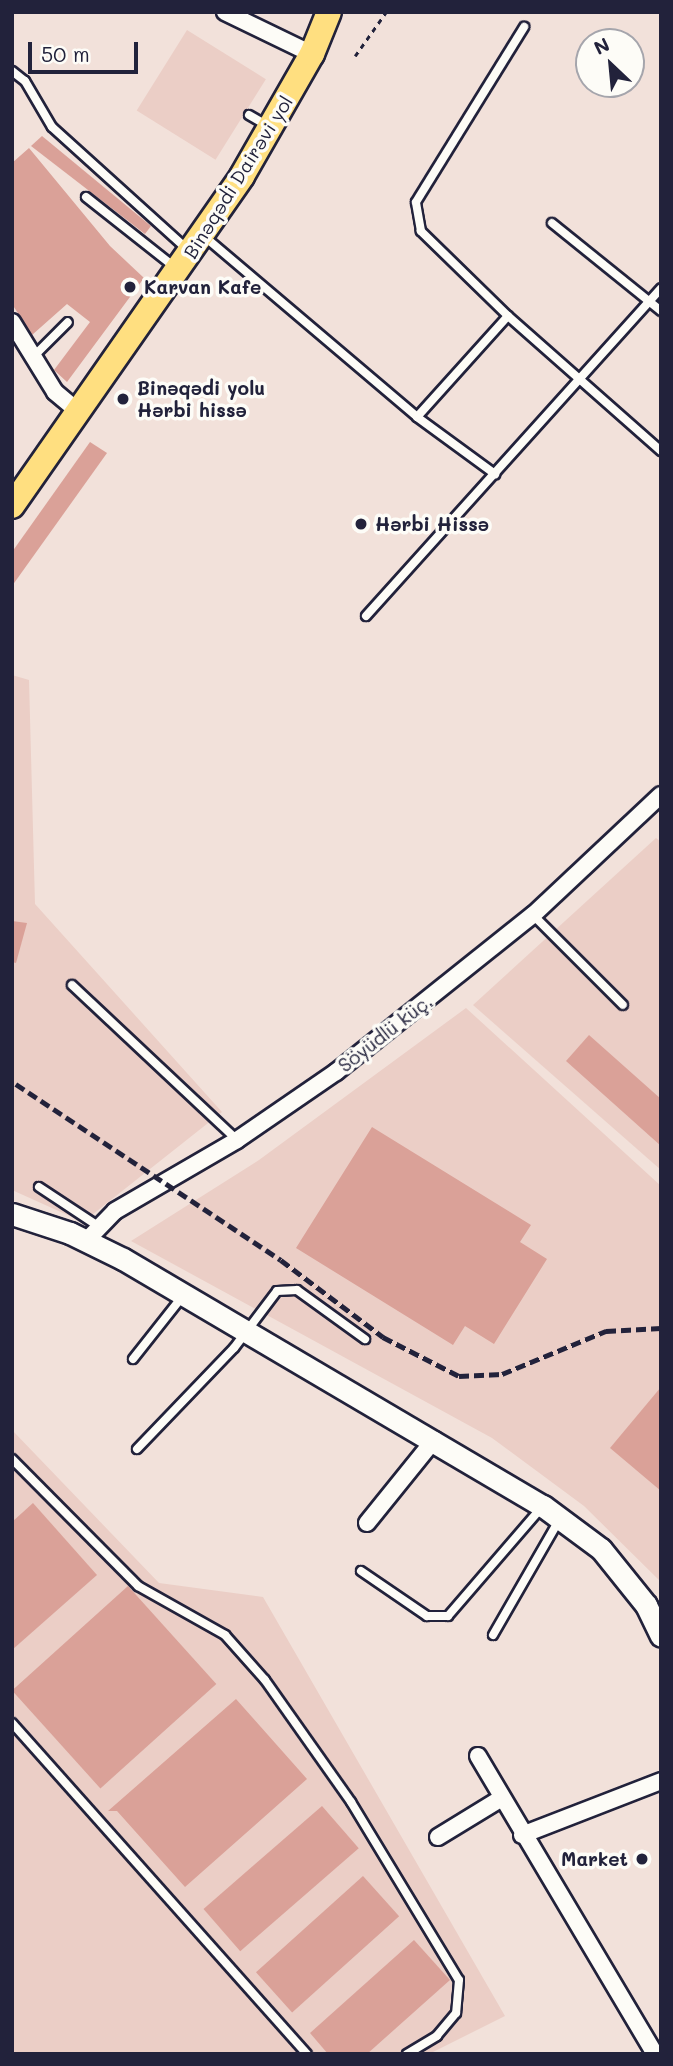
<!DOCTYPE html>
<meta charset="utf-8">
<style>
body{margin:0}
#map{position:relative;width:673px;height:2066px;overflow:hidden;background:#f2e1da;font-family:Mali,sans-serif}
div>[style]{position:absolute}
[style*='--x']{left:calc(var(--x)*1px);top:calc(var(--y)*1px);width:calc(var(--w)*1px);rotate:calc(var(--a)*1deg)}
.built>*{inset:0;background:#ebcec6;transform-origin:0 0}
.building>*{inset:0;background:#daa198;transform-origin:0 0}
.path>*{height:2.5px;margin-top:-1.25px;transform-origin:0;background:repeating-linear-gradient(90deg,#22223b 0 5px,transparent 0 10px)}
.roads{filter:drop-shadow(2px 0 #22223b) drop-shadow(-2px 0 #22223b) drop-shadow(0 2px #22223b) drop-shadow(0 -2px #22223b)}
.lane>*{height:8px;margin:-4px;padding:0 4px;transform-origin:4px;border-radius:4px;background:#fdfcf7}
.street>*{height:16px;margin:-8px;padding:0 8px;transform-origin:8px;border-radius:8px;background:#fdfcf7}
.secondary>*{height:21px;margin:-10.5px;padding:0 10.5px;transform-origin:10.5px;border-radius:10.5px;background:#fdfcf7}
.primary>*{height:24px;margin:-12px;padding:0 12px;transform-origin:12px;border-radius:12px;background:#ffdf80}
.rail>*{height:4.5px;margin-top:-2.25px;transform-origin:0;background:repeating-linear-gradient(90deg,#22223b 0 10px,transparent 0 15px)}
.dots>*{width:19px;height:19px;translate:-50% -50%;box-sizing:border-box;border:4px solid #fdfcf7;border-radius:50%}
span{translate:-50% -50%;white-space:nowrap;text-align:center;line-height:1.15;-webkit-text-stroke:7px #fdfcf7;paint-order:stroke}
.street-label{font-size:19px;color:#22223b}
.poi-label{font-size:19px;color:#22223b;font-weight:700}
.left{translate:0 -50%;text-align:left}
.right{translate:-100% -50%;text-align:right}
.frame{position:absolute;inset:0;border:14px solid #22223b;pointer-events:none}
.north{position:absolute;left:575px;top:28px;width:70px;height:70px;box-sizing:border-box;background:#fdfcf7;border:2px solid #a5a5ac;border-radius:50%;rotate:334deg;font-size:19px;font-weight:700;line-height:28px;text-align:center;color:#22223b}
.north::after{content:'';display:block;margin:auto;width:24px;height:32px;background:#22223b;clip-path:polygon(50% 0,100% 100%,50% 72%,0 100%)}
.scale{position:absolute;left:28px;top:42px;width:110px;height:32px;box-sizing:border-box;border:4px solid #22223b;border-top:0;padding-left:9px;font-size:21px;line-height:24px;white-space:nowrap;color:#22223b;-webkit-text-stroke:5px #fdfcf7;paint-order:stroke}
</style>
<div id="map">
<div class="built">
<i style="left:187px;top:30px;width:93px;height:95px;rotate:32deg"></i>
<i style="clip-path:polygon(12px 675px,29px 680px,35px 904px,222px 1112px,83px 1222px,12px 1190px)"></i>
<i style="clip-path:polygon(656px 838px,661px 842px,661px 1170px,473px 1005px)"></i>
<i style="clip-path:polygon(466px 1008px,661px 1186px,661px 1582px,584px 1506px,492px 1438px,131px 1241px,259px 1160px)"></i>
<i style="clip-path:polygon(12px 1430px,159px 1583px,263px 1597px,505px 2016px,429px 2054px,12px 2054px)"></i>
</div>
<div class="building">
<i style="clip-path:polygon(42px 136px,151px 226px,145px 234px,31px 146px)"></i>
<i style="clip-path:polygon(29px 148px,110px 246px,144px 278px,67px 382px,54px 370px,90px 322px,67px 304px,32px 335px,12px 304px,12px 163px)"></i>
<i style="clip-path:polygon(90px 442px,107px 453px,12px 586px,12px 552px)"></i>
<i style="clip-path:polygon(12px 921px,27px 923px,16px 963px,12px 962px)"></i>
<i style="clip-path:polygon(589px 1035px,661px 1099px,661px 1146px,566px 1061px)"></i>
<i style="clip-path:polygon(372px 1127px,531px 1225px,520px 1242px,547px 1259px,494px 1344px,465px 1326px,453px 1345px,296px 1248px)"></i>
<i style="clip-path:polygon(661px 1387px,661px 1491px,610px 1448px)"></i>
<i style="clip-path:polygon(33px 1503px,97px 1575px,12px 1650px,12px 1522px)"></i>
<i style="left:128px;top:1586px;width:132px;height:156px;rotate:48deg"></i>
<i style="clip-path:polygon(236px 1699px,307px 1779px,185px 1887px,117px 1811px,108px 1811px)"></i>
<i style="left:322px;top:1806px;width:56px;height:157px;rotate:49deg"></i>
<i style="left:363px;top:1876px;width:54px;height:144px;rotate:48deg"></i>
<i style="clip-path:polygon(414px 1940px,450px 1980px,367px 2054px,328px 2054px,310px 2033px)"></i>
</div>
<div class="path">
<i style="--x:355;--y:56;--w:54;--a:-54.8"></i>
</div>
<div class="roads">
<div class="lane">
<i style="--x:12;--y:71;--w:16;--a:38"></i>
<i style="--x:25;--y:81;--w:53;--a:59.6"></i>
<i style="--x:52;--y:127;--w:183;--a:42.1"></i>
<i style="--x:249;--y:115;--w:20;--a:30"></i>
<i style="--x:86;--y:197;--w:115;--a:38.3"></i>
<i style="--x:552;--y:223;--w:140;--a:38.9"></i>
<i style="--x:205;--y:237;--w:278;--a:40.3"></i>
<i style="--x:417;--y:417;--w:97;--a:36.2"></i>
<i style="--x:508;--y:316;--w:122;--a:-135.7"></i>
<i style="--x:421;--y:231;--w:29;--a:-100"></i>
<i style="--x:416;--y:202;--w:206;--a:-58.3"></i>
<i style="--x:33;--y:357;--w:49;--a:-45"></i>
<i style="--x:417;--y:417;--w:136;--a:-48"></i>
<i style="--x:508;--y:316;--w:204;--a:41.4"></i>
<i style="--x:366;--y:616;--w:441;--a:-48"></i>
<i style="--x:533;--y:915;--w:127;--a:45"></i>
<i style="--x:72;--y:985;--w:226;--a:43.2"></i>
<i style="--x:39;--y:1187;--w:71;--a:33.5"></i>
<i style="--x:133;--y:1359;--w:79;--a:-51.7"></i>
<i style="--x:137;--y:1449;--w:140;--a:-46.2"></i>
<i style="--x:234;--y:1348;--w:71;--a:-53"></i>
<i style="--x:277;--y:1291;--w:20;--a:-3"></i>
<i style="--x:297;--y:1290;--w:84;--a:35.8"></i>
<i style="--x:12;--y:1459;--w:179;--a:45.2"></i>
<i style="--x:138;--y:1586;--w:100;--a:29.4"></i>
<i style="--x:225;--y:1635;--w:60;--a:48.4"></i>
<i style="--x:265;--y:1680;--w:149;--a:54.8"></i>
<i style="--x:351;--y:1802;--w:208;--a:58.8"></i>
<i style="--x:459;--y:1980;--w:33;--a:95"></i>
<i style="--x:456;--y:2013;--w:30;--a:130"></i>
<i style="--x:437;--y:2036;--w:35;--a:149"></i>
<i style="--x:361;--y:1571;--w:80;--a:34.3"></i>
<i style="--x:427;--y:1616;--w:21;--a:0"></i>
<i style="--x:448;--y:1616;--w:145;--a:-49.2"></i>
<i style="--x:493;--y:1635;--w:133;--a:-60.1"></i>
<i style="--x:12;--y:1723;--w:443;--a:48.3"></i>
</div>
<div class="street">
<i style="--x:225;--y:12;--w:97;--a:25.8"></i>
<i style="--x:12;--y:322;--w:82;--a:58.4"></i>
<i style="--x:55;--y:392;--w:31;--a:40"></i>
<i style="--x:87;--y:1240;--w:40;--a:-46"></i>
<i style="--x:115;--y:1211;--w:141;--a:-30.2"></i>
<i style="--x:237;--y:1140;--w:120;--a:-34.5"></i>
<i style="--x:336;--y:1072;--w:252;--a:-38.6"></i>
<i style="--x:533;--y:915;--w:175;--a:-43.2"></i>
<i style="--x:367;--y:1523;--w:107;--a:-51.1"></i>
<i style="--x:478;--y:1756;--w:347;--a:59.3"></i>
<i style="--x:522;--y:1835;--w:149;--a:-21.2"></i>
<i style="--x:438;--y:1837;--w:75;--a:-31.4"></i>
</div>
<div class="secondary">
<i style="--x:12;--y:1214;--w:61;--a:18.1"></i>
<i style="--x:70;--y:1233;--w:59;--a:26.1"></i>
<i style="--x:123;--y:1259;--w:487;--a:30.5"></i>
<i style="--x:543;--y:1506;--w:72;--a:36.6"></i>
<i style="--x:601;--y:1549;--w:72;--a:51.2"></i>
<i style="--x:646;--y:1605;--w:34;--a:64"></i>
</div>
<div class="primary">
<i style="--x:12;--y:506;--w:402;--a:-55.1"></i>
<i style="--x:242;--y:176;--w:141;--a:-60.2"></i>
<i style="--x:312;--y:54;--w:45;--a:-68"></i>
</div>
</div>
<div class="rail">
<i style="--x:16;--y:1084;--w:318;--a:33.6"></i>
<i style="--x:281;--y:1260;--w:128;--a:37"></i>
<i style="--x:383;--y:1337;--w:85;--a:27.2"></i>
<i style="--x:459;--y:1376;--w:43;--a:-2.7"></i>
<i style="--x:502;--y:1374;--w:113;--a:-22.5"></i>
<i style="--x:606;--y:1331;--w:55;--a:-3.1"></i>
</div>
<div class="dots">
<i style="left:130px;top:287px;background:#22223b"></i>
<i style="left:123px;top:399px;background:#22223b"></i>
<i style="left:361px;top:524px;background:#22223b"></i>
<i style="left:642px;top:1859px;background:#22223b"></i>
</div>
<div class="street-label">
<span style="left:238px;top:177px;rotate:-58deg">Binəqədi Dairəvi yol</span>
<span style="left:385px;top:1033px;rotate:-38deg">Söyüdlü küç.</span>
</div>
<div class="poi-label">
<span class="left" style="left:144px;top:287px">Karvan Kafe</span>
<span class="left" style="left:137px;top:399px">Binəqədi yolu<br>Hərbi hissə</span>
<span class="left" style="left:375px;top:524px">Hərbi Hissə</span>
<span class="right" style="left:628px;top:1859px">Market</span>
</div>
<div class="frame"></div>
<div class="north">N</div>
<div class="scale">50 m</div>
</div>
